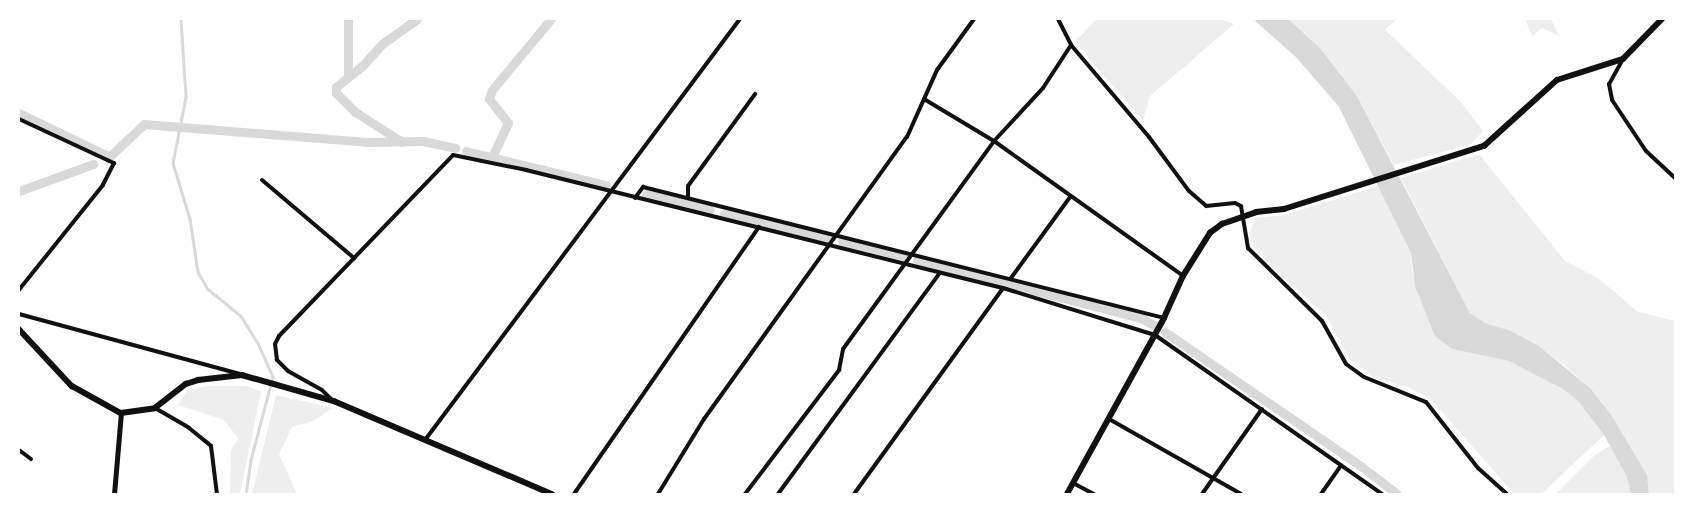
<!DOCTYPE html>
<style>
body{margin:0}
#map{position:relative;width:1694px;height:513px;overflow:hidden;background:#fff;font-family:"Asap Condensed",sans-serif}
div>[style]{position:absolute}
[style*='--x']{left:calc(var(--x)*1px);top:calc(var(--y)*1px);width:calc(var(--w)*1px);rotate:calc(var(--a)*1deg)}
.green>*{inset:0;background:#eee}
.water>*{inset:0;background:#d9d9d9}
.stream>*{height:2.5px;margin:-1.25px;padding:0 1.25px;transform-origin:1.25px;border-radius:1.25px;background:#d9d9d9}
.canal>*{height:9px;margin:-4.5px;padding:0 4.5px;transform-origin:4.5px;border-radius:4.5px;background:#d9d9d9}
.minor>*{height:4px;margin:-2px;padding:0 2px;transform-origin:2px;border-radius:2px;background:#111}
.tertiary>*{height:5px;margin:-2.5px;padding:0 2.5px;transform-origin:2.5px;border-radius:2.5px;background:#111}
.secondary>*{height:5.5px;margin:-2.75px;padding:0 2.75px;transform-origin:2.75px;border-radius:2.75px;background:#111}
span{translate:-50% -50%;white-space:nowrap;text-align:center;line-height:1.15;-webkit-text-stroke:5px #fff;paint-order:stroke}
.frame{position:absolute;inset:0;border:20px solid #fff;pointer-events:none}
</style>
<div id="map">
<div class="green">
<i style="clip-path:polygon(1097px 19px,1219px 19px,1234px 24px,1150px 96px,1143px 121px,1075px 42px)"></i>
<i style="clip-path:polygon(1288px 19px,1396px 19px,1385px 30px,1460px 101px,1483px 131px,1471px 144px,1394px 165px,1357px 96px,1320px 48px)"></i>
<i style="clip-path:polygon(1525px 19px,1551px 19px,1559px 36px,1542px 28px,1532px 36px)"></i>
<i style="clip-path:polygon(1479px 154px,1565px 261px,1598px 278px,1638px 312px,1675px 321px,1675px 494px,1649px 494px,1647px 475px,1612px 416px,1591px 389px,1565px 366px,1539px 346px,1511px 331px,1485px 323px,1470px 313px,1401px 178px)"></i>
<i style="clip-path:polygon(1378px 186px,1411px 253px,1412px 271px,1436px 336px,1452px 349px,1509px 361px,1547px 379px,1578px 401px,1604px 435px,1541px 494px,1514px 494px,1432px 400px,1408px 387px,1377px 379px,1349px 359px,1326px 315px,1273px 269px,1247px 238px,1256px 218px,1284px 215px)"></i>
<i style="clip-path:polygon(209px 386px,247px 386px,261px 392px,240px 494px,230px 494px,231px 451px,238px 438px,224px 420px,178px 405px,189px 389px)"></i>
<i style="clip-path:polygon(276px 395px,333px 408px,313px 421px,292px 427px,279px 454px,297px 494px,252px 494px)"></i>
<i style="clip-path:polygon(1611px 445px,1626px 475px,1631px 494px,1556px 494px,1594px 456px)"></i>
</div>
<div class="water">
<i style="clip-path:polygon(1253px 19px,1288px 19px,1320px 48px,1357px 96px,1470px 313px,1485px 323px,1511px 331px,1539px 346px,1591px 389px,1612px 416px,1647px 475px,1649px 494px,1631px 494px,1626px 475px,1604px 435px,1578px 401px,1561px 388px,1509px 361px,1452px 349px,1435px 336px,1415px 286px,1411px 253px,1339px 107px,1297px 58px)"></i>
</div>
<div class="stream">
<i style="--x:181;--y:19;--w:78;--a:86.3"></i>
<i style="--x:186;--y:97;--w:67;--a:101.1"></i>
<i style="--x:173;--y:163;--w:59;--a:73.1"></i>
<i style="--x:190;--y:219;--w:54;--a:81.4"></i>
<i style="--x:198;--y:272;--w:20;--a:60"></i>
<i style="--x:208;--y:289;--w:43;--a:39.3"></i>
<i style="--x:241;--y:316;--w:32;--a:58"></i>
<i style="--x:258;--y:343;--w:37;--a:66"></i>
<i style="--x:273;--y:377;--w:86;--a:104.8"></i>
<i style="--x:251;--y:460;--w:34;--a:98"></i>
</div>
<div class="canal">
<i style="--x:348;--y:77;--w:58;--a:-90"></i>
<i style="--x:19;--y:113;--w:101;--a:25.8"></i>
<i style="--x:402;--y:142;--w:56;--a:-147.4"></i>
<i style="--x:355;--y:112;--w:27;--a:-135"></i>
<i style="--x:336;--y:93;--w:6;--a:-90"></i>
<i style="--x:336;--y:87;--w:36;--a:-39"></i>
<i style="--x:364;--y:64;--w:27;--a:-48"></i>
<i style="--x:382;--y:44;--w:43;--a:-35.5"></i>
<i style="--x:466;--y:151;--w:144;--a:13.7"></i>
<i style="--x:492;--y:157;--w:38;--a:-65"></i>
<i style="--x:508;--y:123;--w:31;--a:-128"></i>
<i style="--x:489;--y:99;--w:9;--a:-72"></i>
<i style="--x:492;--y:90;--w:92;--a:-50.3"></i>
<i style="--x:108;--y:158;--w:50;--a:-43.4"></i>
<i style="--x:144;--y:124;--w:223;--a:4.6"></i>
<i style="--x:366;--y:142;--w:57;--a:-1"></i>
<i style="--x:423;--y:141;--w:33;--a:12"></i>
<i style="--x:19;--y:191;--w:79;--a:-20"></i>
<i style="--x:646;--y:194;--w:66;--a:14"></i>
<i style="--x:724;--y:214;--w:108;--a:12.9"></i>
<i style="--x:842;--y:241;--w:64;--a:13.6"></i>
<i style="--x:917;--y:260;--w:234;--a:14.6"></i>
<i style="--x:1143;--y:319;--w:13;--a:29"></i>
<i style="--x:1165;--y:332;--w:239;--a:34.4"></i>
<i style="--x:1362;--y:467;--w:44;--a:37.6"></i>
</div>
<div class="minor">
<i style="--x:1058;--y:19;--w:29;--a:63"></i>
<i style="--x:1071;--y:45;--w:121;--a:49.7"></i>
<i style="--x:1149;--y:137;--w:67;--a:53.5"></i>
<i style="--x:1189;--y:191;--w:23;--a:41"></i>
<i style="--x:1206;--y:206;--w:29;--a:-6"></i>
<i style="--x:1235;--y:203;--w:7;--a:27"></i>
<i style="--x:1241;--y:206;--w:43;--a:80.5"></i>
<i style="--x:1248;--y:248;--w:104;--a:44.6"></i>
<i style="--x:1322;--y:321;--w:49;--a:60.8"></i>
<i style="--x:1346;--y:364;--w:22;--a:36"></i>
<i style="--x:1364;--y:377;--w:67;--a:22"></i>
<i style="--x:1426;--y:402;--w:84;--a:51.8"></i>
<i style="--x:1478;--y:468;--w:39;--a:42"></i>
<i style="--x:1623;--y:59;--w:29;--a:119"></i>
<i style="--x:1609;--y:84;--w:16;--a:79"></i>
<i style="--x:1612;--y:100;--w:61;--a:56.3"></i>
<i style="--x:1646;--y:151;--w:40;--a:43"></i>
<i style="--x:924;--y:99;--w:82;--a:31"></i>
<i style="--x:994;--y:141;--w:232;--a:35.5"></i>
<i style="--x:19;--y:119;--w:105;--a:24.9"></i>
<i style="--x:114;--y:163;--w:25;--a:117"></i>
<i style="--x:103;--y:185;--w:134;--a:128.7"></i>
<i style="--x:262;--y:180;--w:121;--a:40.3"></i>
<i style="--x:635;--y:198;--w:14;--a:-54"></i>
<i style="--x:643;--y:187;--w:537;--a:14.11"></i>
<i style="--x:688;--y:198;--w:12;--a:-90"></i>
<i style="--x:688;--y:186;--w:114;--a:-53.9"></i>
<i style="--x:1011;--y:278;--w:100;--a:-53.9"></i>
<i style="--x:19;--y:314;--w:229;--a:15.2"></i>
<i style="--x:332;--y:400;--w:14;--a:-135"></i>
<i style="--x:322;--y:390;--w:39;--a:-151"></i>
<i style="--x:288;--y:371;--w:16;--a:-135"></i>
<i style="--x:277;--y:360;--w:16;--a:-97"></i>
<i style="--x:275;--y:344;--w:9;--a:-63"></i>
<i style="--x:279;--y:336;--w:251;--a:-46.1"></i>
<i style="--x:453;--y:155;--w:75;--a:11.6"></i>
<i style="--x:526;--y:170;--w:491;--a:13.9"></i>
<i style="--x:1003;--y:288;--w:159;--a:17.2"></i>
<i style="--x:1155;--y:335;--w:277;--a:35"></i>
<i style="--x:155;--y:408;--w:39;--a:30"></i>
<i style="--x:189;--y:428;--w:28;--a:39"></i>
<i style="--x:211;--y:446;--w:48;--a:82.9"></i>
<i style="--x:1109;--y:419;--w:152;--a:29.6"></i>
<i style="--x:425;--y:440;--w:526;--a:-53.2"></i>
<i style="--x:19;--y:450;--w:15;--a:37"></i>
<i style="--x:1073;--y:483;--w:24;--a:28"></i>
<i style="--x:574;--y:494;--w:325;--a:-55.3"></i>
<i style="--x:658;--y:494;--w:88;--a:-58.5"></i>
<i style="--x:704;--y:419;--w:347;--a:-54.3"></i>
<i style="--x:907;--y:137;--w:73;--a:-65.9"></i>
<i style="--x:937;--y:70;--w:63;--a:-54"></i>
<i style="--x:745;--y:494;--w:156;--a:-52.8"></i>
<i style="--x:839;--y:370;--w:21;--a:-79"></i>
<i style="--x:843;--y:349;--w:257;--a:-54"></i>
<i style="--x:994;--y:141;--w:72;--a:-47.2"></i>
<i style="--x:1043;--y:88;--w:51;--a:-56.9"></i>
<i style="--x:778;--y:494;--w:274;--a:-53.8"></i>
<i style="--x:854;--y:494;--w:254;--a:-54.1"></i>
<i style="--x:1202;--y:494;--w:104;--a:-54.8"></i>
<i style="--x:1321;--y:494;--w:35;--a:-55"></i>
</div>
<div class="tertiary">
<i style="--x:114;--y:494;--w:81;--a:-85.1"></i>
</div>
<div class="secondary">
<i style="--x:19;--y:329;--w:78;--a:47.1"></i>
<i style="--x:72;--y:386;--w:56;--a:28.9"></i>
<i style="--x:121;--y:413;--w:34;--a:-8"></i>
<i style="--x:155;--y:408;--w:39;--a:-38"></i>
<i style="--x:186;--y:384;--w:13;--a:-18"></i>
<i style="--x:198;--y:380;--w:44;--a:-6.5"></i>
<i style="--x:242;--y:375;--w:96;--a:15.8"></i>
<i style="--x:334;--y:401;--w:237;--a:23.1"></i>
<i style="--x:1067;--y:494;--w:201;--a:-61.1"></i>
<i style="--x:1164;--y:318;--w:46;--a:-65.7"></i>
<i style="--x:1183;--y:276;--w:51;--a:-57.9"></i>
<i style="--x:1210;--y:233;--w:15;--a:-37"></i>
<i style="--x:1222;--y:224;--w:36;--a:-19"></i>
<i style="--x:1256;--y:212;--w:28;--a:-6"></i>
<i style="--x:1284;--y:209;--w:210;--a:-17.5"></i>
<i style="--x:1484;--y:146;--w:98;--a:-42.1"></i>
<i style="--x:1557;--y:80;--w:69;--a:-17.7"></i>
<i style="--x:1623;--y:59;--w:56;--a:-45.7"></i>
</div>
<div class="frame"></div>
</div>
